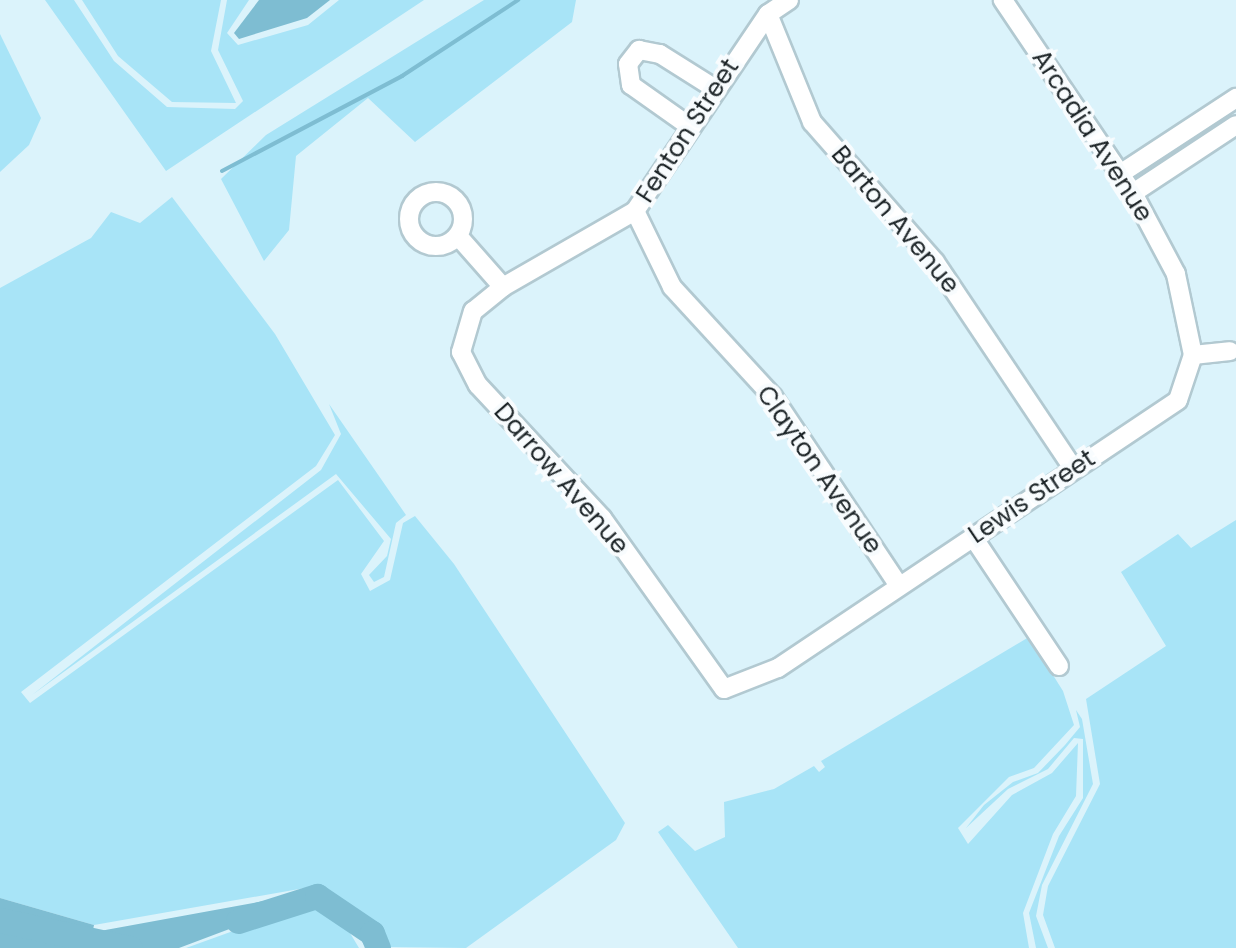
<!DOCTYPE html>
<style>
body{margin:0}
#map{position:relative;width:1236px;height:948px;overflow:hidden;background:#dbf3fb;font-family:Poppins,sans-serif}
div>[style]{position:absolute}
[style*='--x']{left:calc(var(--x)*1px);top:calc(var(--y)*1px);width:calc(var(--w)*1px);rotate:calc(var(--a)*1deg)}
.green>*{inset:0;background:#a8e4f7}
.water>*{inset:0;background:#7ebdd2}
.stream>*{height:4px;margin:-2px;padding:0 2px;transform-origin:2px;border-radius:2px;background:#7ebdd2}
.river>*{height:25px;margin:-12.5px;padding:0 12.5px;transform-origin:12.5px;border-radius:12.5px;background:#7ebdd2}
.roads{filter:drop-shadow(2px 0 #b2c9d1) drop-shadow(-2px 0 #b2c9d1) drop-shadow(0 2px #b2c9d1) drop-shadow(0 -2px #b2c9d1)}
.street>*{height:18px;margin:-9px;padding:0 9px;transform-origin:9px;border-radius:9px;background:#fff}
.street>.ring{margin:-9px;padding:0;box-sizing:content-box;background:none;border:18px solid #fff;border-radius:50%}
span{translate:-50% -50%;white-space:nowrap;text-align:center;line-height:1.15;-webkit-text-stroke:8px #f8fcfe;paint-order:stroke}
.street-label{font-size:25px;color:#1d2528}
</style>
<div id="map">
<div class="green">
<i style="clip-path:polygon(45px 0,74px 0,114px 61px,167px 107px,235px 109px,243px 101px,218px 50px,227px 0,249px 0,227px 33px,238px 45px,308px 25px,339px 0,424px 0,166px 171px)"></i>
<i style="clip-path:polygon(82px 0,221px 0,211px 51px,236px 103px,172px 102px,118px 56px)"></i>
<i style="clip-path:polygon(484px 0,576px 0,572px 22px,415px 142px,368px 98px,296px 156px,289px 230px,264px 261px,221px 179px,266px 135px)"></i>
<i style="clip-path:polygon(0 34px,41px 118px,29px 145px,0 172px)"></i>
<i style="clip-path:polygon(172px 197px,275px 334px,335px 435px,316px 466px,21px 692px,30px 703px,338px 480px,384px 541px,361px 574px,370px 591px,390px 580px,403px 523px,415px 516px,454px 564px,625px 823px,616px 840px,466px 948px,387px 947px,376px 924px,322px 885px,94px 925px,0 898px,0 288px,91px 238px,111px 212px,140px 223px)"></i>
<i style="clip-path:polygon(329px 404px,406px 515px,396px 523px,384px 577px,374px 582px,369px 575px,387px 556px,391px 539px,336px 474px,32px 695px,321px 470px,341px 434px)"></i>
<i style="clip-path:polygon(1236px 520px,1236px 948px,1055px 948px,1043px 915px,1048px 886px,1100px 784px,1086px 699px,1166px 646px,1121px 572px,1178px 534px,1191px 548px)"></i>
<i style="clip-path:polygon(1029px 637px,1063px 691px,1074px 725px,1034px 768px,1009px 777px,958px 828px,968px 844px,1012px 795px,1052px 773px,1078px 743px,1076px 796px,1053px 834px,1023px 913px,1029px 948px,738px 948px,658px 832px,668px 825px,695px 851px,725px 837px,724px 802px,774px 789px,814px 766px,819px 772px,825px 767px,821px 761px)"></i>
<i style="clip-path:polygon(1076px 710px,1082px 719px,1093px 784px,1042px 885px,1036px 916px,1048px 948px,1036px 948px,1029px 913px,1059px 836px,1083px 798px,1083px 739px,1074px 738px,1048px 769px,1008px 789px,966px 828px,984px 805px,1013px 782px,1038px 773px,1065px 745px,1080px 727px)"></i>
<i style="clip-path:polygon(314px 902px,344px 923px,359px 948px,186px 948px)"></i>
</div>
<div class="water">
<i style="clip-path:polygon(259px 0,330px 0,307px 18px,239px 39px,234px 33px)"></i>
<i style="clip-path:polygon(319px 891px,370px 928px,380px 948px,366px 948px,348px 918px,317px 896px,179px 948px,96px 948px,100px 931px)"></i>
<i style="clip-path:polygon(0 898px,94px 925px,89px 948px,0 948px)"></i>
</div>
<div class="stream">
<i style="--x:222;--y:171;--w:204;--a:-27.8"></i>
<i style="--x:402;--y:76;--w:139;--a:-33.2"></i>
</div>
<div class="river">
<i style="--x:0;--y:920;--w:133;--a:12.2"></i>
<i style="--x:238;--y:921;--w:83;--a:-17.6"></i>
<i style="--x:317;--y:896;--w:66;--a:33.9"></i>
<i style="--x:372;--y:933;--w:16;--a:68"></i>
</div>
<div class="roads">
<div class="street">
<i style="--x:789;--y:0;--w:25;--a:146"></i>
<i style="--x:768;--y:14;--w:238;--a:124"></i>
<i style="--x:635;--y:211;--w:152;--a:150.1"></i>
<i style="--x:503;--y:287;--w:38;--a:141"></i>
<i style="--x:473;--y:311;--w:43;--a:106.3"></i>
<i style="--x:461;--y:352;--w:37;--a:63"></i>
<i style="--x:478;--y:385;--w:182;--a:47"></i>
<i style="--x:602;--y:518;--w:210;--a:54.5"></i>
<i style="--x:724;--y:689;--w:58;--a:-21.3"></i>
<i style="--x:778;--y:668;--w:481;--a:-33.8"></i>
<i style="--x:1178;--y:400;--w:47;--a:-71.6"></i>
<i style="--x:1193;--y:355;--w:83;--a:-101.9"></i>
<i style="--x:1176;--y:274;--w:92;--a:-118"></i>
<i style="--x:1133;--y:193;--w:233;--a:-124"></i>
<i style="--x:768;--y:14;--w:117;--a:67.8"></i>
<i style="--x:812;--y:122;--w:186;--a:48.7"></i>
<i style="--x:935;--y:262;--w:248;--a:56.2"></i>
<i style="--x:689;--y:126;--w:71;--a:-144.7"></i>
<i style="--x:631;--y:85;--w:21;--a:-98"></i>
<i style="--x:628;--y:64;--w:18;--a:-52"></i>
<i style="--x:639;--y:50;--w:21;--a:11"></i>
<i style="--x:660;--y:54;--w:64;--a:32.2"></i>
<i style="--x:1120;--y:174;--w:139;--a:-33.2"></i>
<i class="ring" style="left:409px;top:192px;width:36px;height:36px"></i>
<i style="--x:1133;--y:193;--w:123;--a:-33.4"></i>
<i style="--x:635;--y:211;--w:85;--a:64"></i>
<i style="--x:672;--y:287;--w:149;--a:47.4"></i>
<i style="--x:773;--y:397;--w:227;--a:56.3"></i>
<i style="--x:458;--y:236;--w:68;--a:48.6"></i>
<i style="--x:1193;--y:355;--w:37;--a:-6"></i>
<i style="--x:973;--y:537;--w:155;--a:56.3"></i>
</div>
</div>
<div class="street-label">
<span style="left:688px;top:131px;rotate:-57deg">Fenton Street</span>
<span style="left:1092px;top:136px;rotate:57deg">Arcadia Avenue</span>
<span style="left:895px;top:220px;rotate:50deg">Barton Avenue</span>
<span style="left:819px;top:470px;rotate:55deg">Clayton Avenue</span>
<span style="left:561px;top:479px;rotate:49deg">Darrow Avenue</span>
<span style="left:1032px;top:497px;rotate:-34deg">Lewis Street</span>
</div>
</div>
